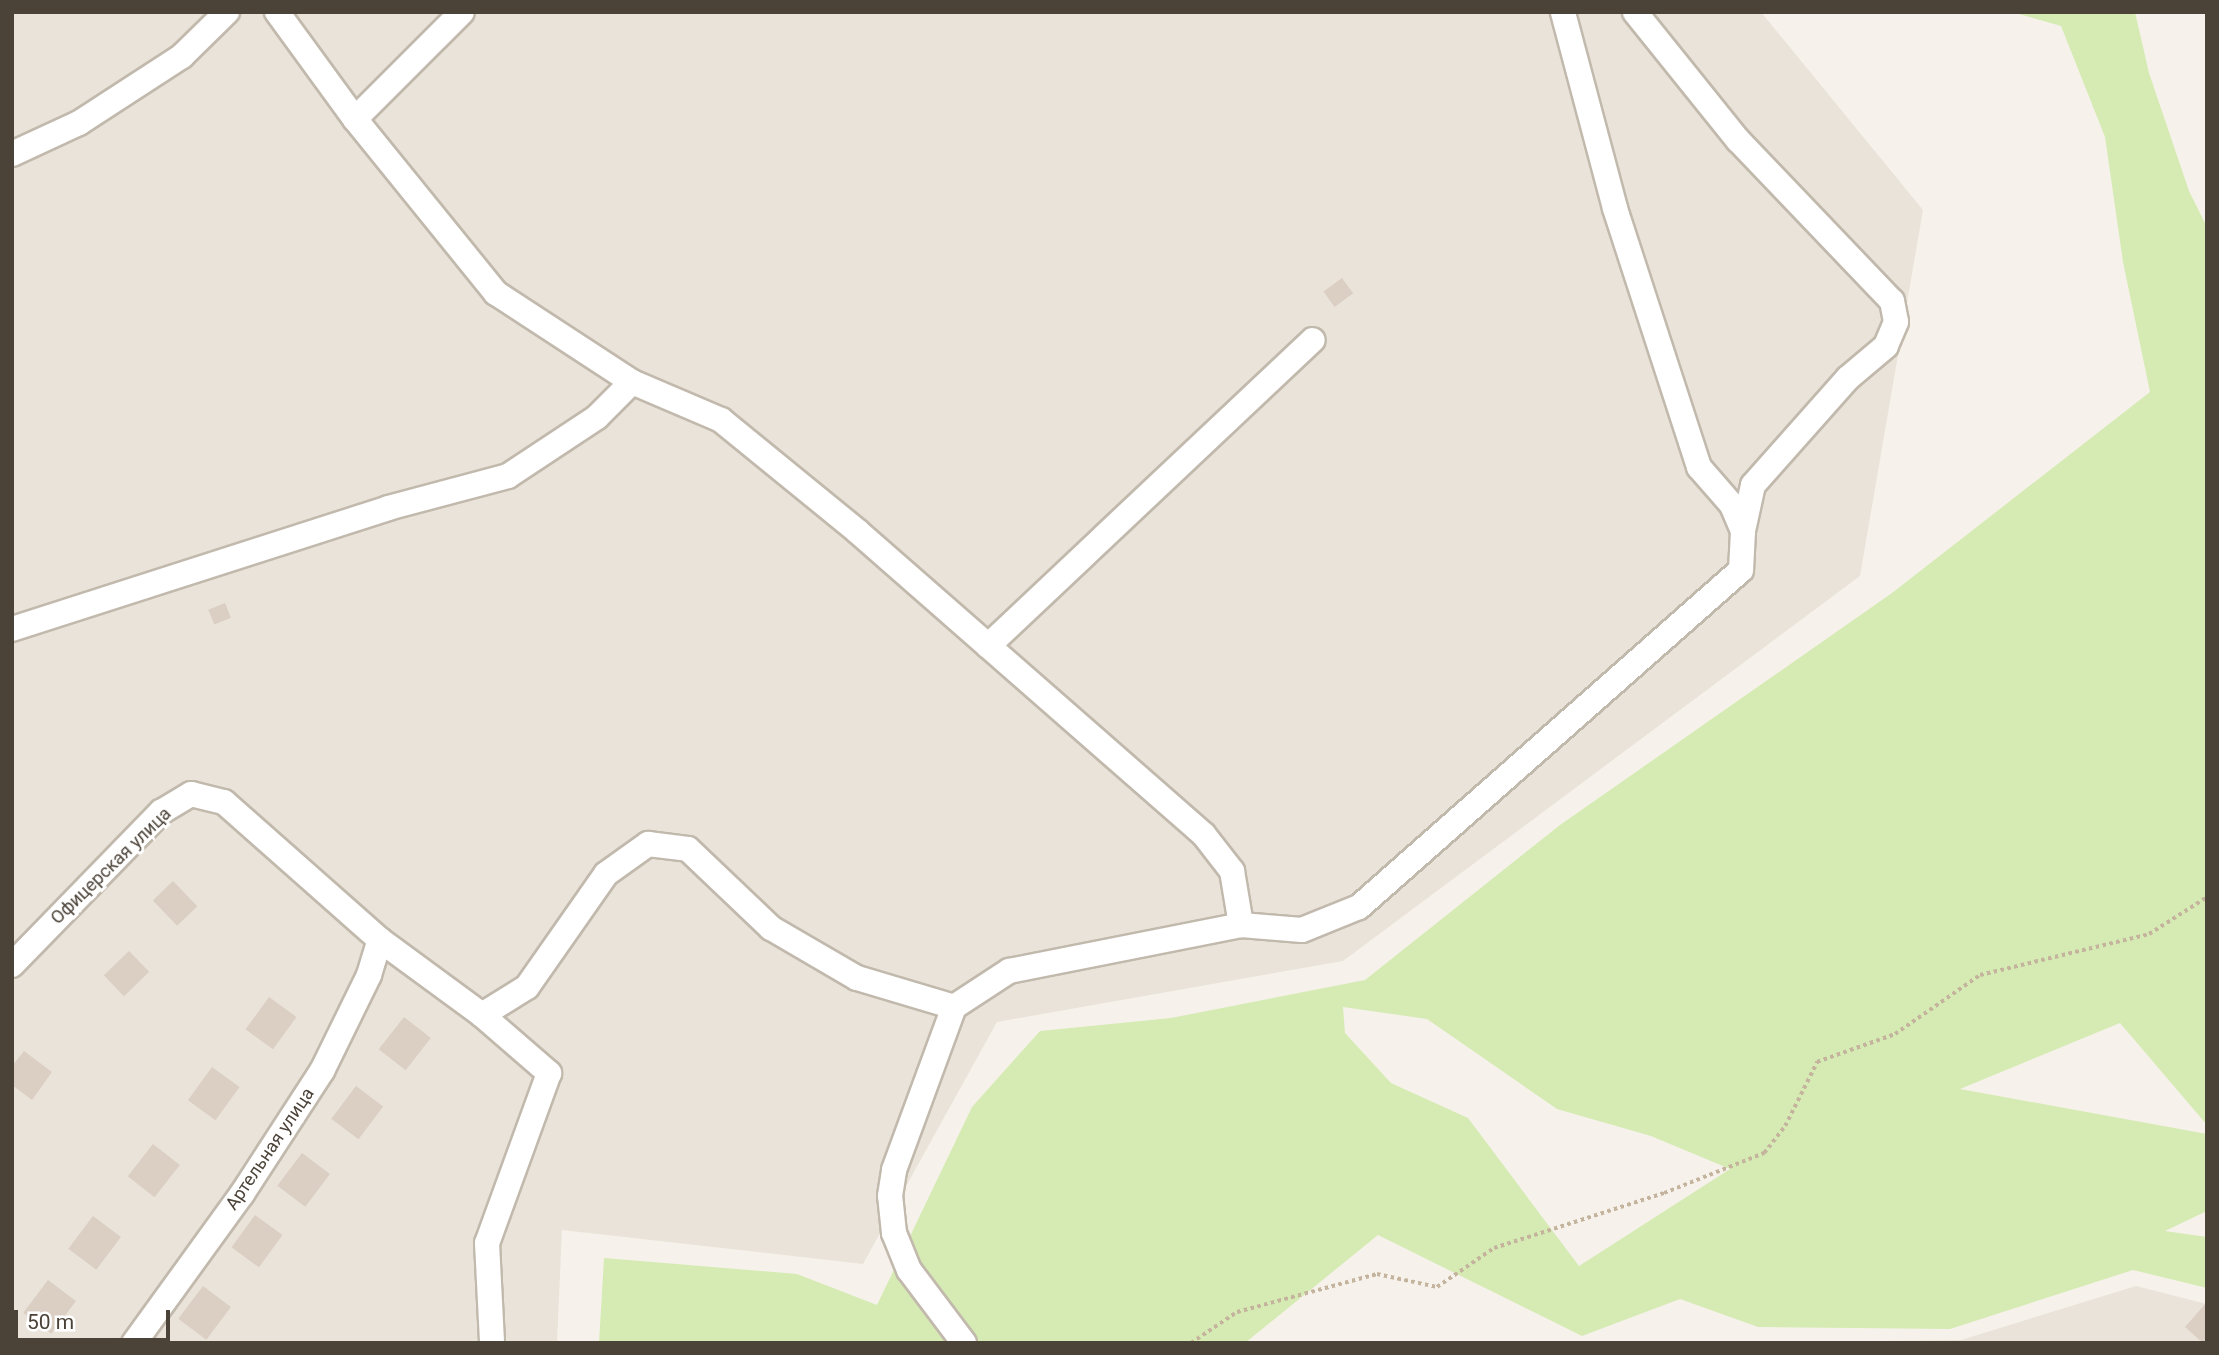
<!DOCTYPE html>
<meta charset="utf-8">
<style>
body{margin:0}
#map{position:relative;width:2219px;height:1355px;overflow:hidden;background:#f6f2eb;font-family:Roboto,sans-serif}
div>[style]{position:absolute}
[style*='--x']{left:calc(var(--x)*1px);top:calc(var(--y)*1px);width:calc(var(--w)*1px);rotate:calc(var(--a)*1deg)}
.residential>*{inset:0;background:#eae3d9}
.green>*{inset:0;background:#d6ebb3}
.building>*{inset:0;background:#dbcfc3;transform-origin:0 0}
.path>*{height:3.5px;margin-top:-1.75px;transform-origin:0;background:repeating-linear-gradient(90deg,#c4b39d 0 3.5px,transparent 0 7px)}
.roads{filter:drop-shadow(2px 0 #c2b9ad) drop-shadow(-2px 0 #c2b9ad) drop-shadow(0 2px #c2b9ad) drop-shadow(0 -2px #c2b9ad)}
.minor>*{height:24px;margin:-12px;padding:0 12px;transform-origin:12px;border-radius:12px;background:#fff}
span{translate:-50% -50%;white-space:nowrap;text-align:center;line-height:1.15;-webkit-text-stroke:6px #fff;paint-order:stroke}
.street-label{font-size:18px;color:#4b4238}
.frame{position:absolute;inset:0;border:14px solid #4b4238;pointer-events:none}
.scale{position:absolute;left:14px;top:1310px;width:156px;height:32px;box-sizing:border-box;border:4px solid #4b4238;border-top:0;padding-left:9px;font-size:21px;line-height:24px;white-space:nowrap;color:#4b4238;-webkit-text-stroke:5px #fff;paint-order:stroke}
</style>
<div id="map">
<div class="residential">
<i style="clip-path:polygon(12px 12px,1761px 12px,1923px 210px,1860px 576px,1343px 961px,997px 1022px,863px 1264px,562px 1230px,557px 1343px,12px 1343px)"></i>
<i style="clip-path:polygon(2136px 1286px,2207px 1304px,2207px 1343px,1705px 1343px,1961px 1340px)"></i>
</div>
<div class="green">
<i style="clip-path:polygon(evenodd,2012px 12px,2135px 12px,2149px 73px,2189px 191px,2207px 227px,2207px 1125px,2120px 1023px,1960px 1089px,2207px 1134px,2207px 1211px,2165px 1231px,2207px 1237px,2207px 1288px,2133px 1270px,1950px 1329px,1758px 1327px,1680px 1299px,1582px 1336px,1378px 1235px,1245px 1343px,599px 1343px,604px 1258px,797px 1274px,877px 1305px,972px 1107px,1040px 1031px,1171px 1018px,1365px 980px,1560px 825px,1892px 593px,2150px 392px,2123px 262px,2105px 137px,2061px 26px,2012px 12px,1343px 1007px,1427px 1019px,1557px 1109px,1651px 1136px,1730px 1169px,1579px 1266px,1468px 1118px,1391px 1083px,1345px 1033px,1343px 1007px)"></i>
</div>
<div class="building">
<i style="left:1342px;top:278px;width:19px;height:23px;rotate:54deg"></i>
<i style="left:225px;top:603px;width:16px;height:18px;rotate:68deg"></i>
<i style="left:173px;top:881px;width:35px;height:28px;rotate:46deg"></i>
<i style="left:129px;top:951px;width:29px;height:35px;rotate:46deg"></i>
<i style="left:269px;top:997px;width:34px;height:40px;rotate:36deg"></i>
<i style="left:404px;top:1017px;width:34px;height:41px;rotate:38deg"></i>
<i style="clip-path:polygon(24px 1051px,52px 1072px,32px 1100px,12px 1085px,12px 1066px)"></i>
<i style="left:212px;top:1067px;width:34px;height:41px;rotate:36deg"></i>
<i style="left:356px;top:1086px;width:34px;height:41px;rotate:37deg"></i>
<i style="left:153px;top:1144px;width:34px;height:41px;rotate:38deg"></i>
<i style="left:302px;top:1153px;width:35px;height:41px;rotate:37deg"></i>
<i style="left:255px;top:1215px;width:34px;height:40px;rotate:36deg"></i>
<i style="left:93px;top:1216px;width:35px;height:41px;rotate:37deg"></i>
<i style="left:48px;top:1280px;width:35px;height:41px;rotate:37deg"></i>
<i style="left:203px;top:1286px;width:35px;height:41px;rotate:37deg"></i>
<i style="clip-path:polygon(2207px 1302px,2207px 1343px,2203px 1343px,2185px 1327px)"></i>
</div>
<div class="path">
<i style="--x:1191;--y:1343;--w:55;--a:-34"></i>
<i style="--x:1237;--y:1312;--w:145;--a:-15.2"></i>
<i style="--x:1377;--y:1274;--w:61;--a:12.2"></i>
<i style="--x:1437;--y:1287;--w:69;--a:-34.4"></i>
<i style="--x:1494;--y:1248;--w:179;--a:-17.9"></i>
<i style="--x:1664;--y:1193;--w:108;--a:-21.8"></i>
<i style="--x:1764;--y:1153;--w:34;--a:-52"></i>
<i style="--x:1785;--y:1126;--w:72;--a:-63.4"></i>
<i style="--x:1817;--y:1062;--w:83;--a:-19.7"></i>
<i style="--x:1895;--y:1034;--w:103;--a:-34.8"></i>
<i style="--x:1980;--y:975;--w:174;--a:-13.6"></i>
<i style="--x:2149;--y:934;--w:69;--a:-32.5"></i>
</div>
<div class="roads">
<div class="minor">
<i style="--x:277;--y:12;--w:132;--a:53.9"></i>
<i style="--x:355;--y:119;--w:224;--a:51"></i>
<i style="--x:496;--y:293;--w:163;--a:33.2"></i>
<i style="--x:632;--y:382;--w:97;--a:23.1"></i>
<i style="--x:721;--y:420;--w:176;--a:39.2"></i>
<i style="--x:857;--y:531;--w:461;--a:41.2"></i>
<i style="--x:1204;--y:835;--w:46;--a:52.1"></i>
<i style="--x:1232;--y:871;--w:55;--a:80.5"></i>
<i style="--x:1635;--y:12;--w:164;--a:51.2"></i>
<i style="--x:1738;--y:140;--w:223;--a:46.3"></i>
<i style="--x:1892;--y:301;--w:21;--a:79"></i>
<i style="--x:1896;--y:322;--w:26;--a:113"></i>
<i style="--x:1886;--y:346;--w:50;--a:139.9"></i>
<i style="--x:1848;--y:378;--w:143;--a:131.6"></i>
<i style="--x:1753;--y:485;--w:47;--a:102.3"></i>
<i style="--x:355;--y:119;--w:151;--a:-45"></i>
<i style="--x:12;--y:154;--w:74;--a:-24.8"></i>
<i style="--x:79;--y:123;--w:123;--a:-33"></i>
<i style="--x:182;--y:56;--w:63;--a:-44.4"></i>
<i style="--x:12;--y:629;--w:395;--a:-17.8"></i>
<i style="--x:388;--y:508;--w:124;--a:-14.9"></i>
<i style="--x:508;--y:476;--w:107;--a:-33.5"></i>
<i style="--x:597;--y:417;--w:49;--a:-45"></i>
<i style="--x:988;--y:646;--w:446;--a:-43.3"></i>
<i style="--x:12;--y:965;--w:214;--a:-45.8"></i>
<i style="--x:161;--y:812;--w:35;--a:-31"></i>
<i style="--x:191;--y:794;--w:34;--a:14"></i>
<i style="--x:224;--y:802;--w:208;--a:41.5"></i>
<i style="--x:380;--y:940;--w:127;--a:36.3"></i>
<i style="--x:482;--y:1015;--w:89;--a:40.9"></i>
<i style="--x:549;--y:1073;--w:181;--a:110"></i>
<i style="--x:487;--y:1243;--w:100;--a:87.1"></i>
<i style="--x:482;--y:1015;--w:53;--a:-31.9"></i>
<i style="--x:527;--y:987;--w:138;--a:-55"></i>
<i style="--x:606;--y:874;--w:52;--a:-35.5"></i>
<i style="--x:648;--y:844;--w:40;--a:7.1"></i>
<i style="--x:688;--y:849;--w:115;--a:43.6"></i>
<i style="--x:771;--y:928;--w:99;--a:30.2"></i>
<i style="--x:857;--y:978;--w:101;--a:16.6"></i>
<i style="--x:134;--y:1343;--w:184;--a:-54.1"></i>
<i style="--x:242;--y:1194;--w:147;--a:-57"></i>
<i style="--x:322;--y:1071;--w:107;--a:-63.9"></i>
<i style="--x:369;--y:975;--w:37;--a:-73"></i>
<i style="--x:964;--y:1343;--w:91;--a:-127"></i>
<i style="--x:909;--y:1270;--w:40;--a:-112"></i>
<i style="--x:894;--y:1233;--w:37;--a:-96"></i>
<i style="--x:890;--y:1196;--w:26;--a:-81"></i>
<i style="--x:894;--y:1170;--w:174;--a:-69.8"></i>
<i style="--x:954;--y:1007;--w:66;--a:-33.2"></i>
<i style="--x:1009;--y:971;--w:237;--a:-11.2"></i>
<i style="--x:1241;--y:925;--w:61;--a:4.7"></i>
<i style="--x:1302;--y:930;--w:61;--a:-22"></i>
<i style="--x:1359;--y:907;--w:509;--a:-41.42"></i>
<i style="--x:1741;--y:570;--w:39;--a:-87"></i>
<i style="--x:1743;--y:531;--w:28;--a:-113"></i>
<i style="--x:1732;--y:505;--w:50;--a:-131"></i>
<i style="--x:1699;--y:467;--w:272;--a:-108"></i>
<i style="--x:1615;--y:208;--w:203;--a:-104.9"></i>
</div>
</div>
<div class="street-label">
<span style="left:111px;top:866px;rotate:-44deg">Офицерская улица</span>
<span style="left:270px;top:1149px;rotate:-56deg">Артельная улица</span>
</div>
<div class="frame"></div>
<div class="scale">50 m</div>
</div>
